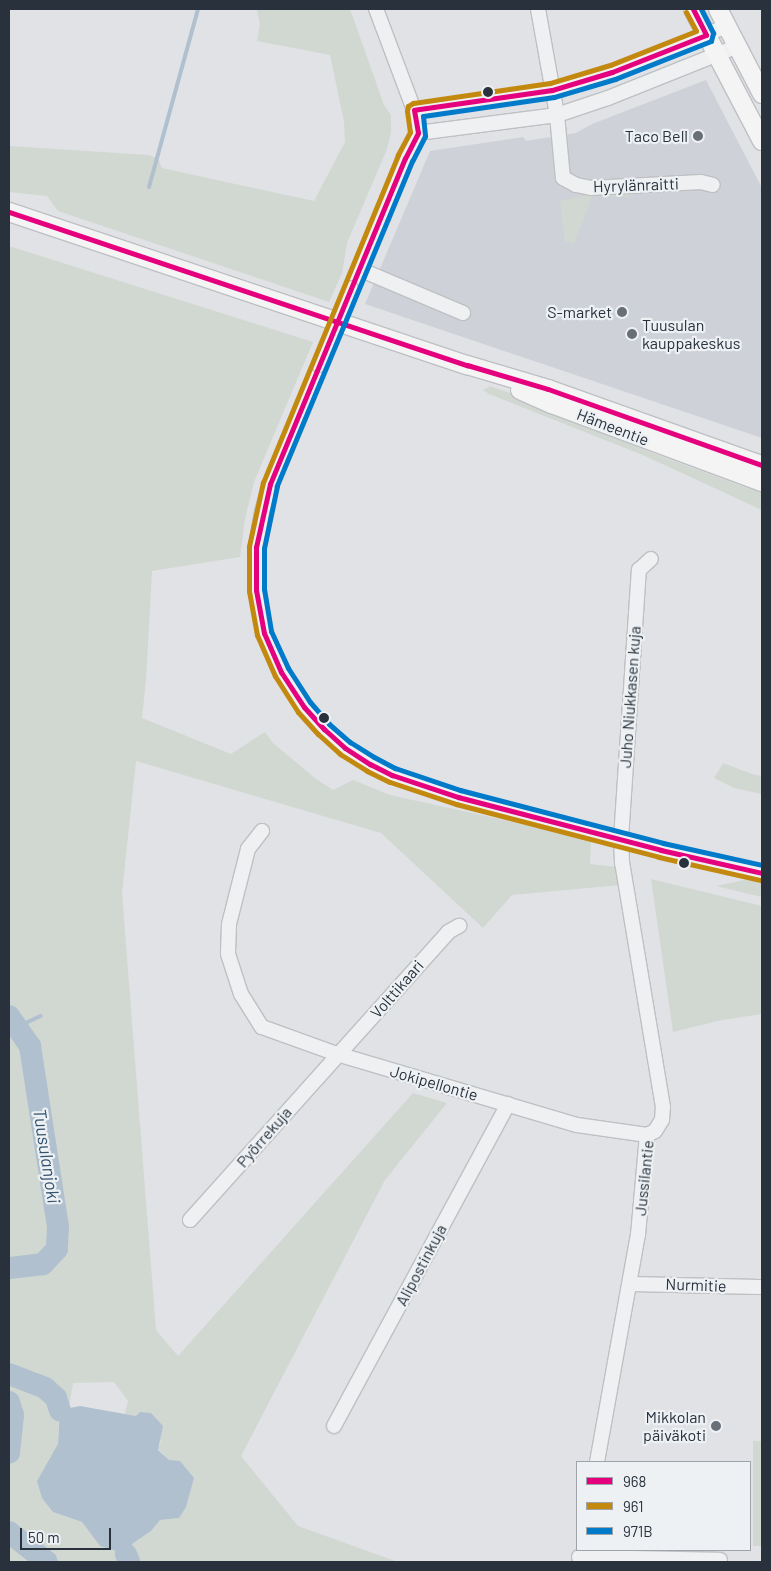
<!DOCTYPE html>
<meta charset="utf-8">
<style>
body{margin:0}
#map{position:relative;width:771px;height:1571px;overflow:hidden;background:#e0e2e5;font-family:Barlow,sans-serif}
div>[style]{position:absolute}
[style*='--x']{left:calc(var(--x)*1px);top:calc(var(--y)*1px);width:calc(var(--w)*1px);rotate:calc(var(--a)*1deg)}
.built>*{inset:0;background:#ced2d8}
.green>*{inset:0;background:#d1d8d1;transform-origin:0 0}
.water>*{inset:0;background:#b0c0cf}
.stream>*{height:4px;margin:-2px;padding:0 2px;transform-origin:2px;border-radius:2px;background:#b0c0cf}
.river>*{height:22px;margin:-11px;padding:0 11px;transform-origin:11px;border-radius:11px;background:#b0c0cf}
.roads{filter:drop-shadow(1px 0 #bec0c3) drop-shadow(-1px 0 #bec0c3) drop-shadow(0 1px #bec0c3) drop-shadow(0 -1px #bec0c3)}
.minor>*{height:14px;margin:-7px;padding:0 7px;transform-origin:7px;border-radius:7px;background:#eff0f1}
.major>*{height:18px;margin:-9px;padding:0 9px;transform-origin:9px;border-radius:9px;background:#f4f4f5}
.bridges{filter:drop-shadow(1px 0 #bec0c3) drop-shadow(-1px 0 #bec0c3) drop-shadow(0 1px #bec0c3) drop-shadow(0 -1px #bec0c3)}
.minor-bridge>*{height:14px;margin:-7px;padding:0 7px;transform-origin:7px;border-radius:7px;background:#eff0f1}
.bus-1>*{height:5px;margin:-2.5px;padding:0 2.5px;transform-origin:2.5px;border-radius:2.5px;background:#e5007d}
.bus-2>*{height:5px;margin:-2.5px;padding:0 2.5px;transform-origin:2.5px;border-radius:2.5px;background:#c3890f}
.bus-3>*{height:5px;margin:-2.5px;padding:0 2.5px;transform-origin:2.5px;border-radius:2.5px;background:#007ac9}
.dots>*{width:14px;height:14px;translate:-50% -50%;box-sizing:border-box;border:2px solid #edf1f4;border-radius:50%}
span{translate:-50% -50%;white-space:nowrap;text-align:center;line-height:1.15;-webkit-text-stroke:4.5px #edf1f4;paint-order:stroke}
.poi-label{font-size:16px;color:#28313c}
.right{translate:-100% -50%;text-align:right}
.left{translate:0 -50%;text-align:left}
.street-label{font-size:16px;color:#28313c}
.water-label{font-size:18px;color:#35526d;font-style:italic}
.frame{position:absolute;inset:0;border:10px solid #28313c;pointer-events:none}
.legend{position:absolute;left:576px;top:1461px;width:175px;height:90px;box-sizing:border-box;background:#edf1f4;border:1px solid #9ea4aa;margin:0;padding:6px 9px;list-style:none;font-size:15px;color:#28313c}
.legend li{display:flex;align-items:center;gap:10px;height:25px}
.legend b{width:25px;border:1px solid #9ea4aa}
.scale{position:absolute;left:20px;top:1528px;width:91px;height:22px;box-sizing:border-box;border:2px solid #28313c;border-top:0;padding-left:6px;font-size:15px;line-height:18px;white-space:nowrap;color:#28313c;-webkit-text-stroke:4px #edf1f4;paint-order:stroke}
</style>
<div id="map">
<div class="built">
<i style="clip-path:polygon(706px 80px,762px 188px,762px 438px,365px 304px,430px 151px,523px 137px,526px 141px,576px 133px,592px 124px)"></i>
</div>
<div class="green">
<i style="clip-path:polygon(257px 9px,350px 9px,384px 105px,391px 115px,391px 132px,387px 149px,347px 243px,342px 273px,329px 302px,58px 211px,47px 196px,9px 192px,9px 146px,149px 155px,158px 159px,162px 168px,314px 201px,345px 142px,344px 122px,330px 55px,257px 41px,260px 25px)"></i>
<i style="clip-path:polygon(591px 194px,629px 194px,629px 197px,592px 196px,574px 244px,565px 241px,560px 201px)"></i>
<i style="clip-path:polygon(evenodd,9px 246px,313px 342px,254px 482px,245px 519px,240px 557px,152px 571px,146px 680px,142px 718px,231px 754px,265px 732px,273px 743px,316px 779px,333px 790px,353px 780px,390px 795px,591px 839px,590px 864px,616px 867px,620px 885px,512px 895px,483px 928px,381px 833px,136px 761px,122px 893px,156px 1330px,178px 1356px,413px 1093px,447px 1103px,385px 1180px,241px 1456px,298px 1526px,398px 1562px,9px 1562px,9px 246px,114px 1382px,128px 1401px,125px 1414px,136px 1416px,161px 1441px,158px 1449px,169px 1460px,178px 1518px,160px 1520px,151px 1531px,132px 1544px,100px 1546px,82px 1522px,53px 1512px,50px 1462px,58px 1444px,60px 1410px,69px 1408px,73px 1383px,114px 1382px)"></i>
<i style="clip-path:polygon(490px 386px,519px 396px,647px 451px,747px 488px,762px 491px,762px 510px,645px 456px,489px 394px,483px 390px)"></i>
<i style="clip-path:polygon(723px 763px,752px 774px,762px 776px,762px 794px,734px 788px,714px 778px)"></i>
<i style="clip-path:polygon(651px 879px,762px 906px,762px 1014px,722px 1020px,673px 1032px)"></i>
<i style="clip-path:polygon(749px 879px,762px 882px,762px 897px,716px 886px)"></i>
<i style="left:753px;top:1441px;width:9px;height:105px"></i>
</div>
<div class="water">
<i style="clip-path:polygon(80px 1406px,136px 1416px,140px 1412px,151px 1413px,163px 1426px,158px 1450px,169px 1460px,180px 1461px,194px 1478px,186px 1507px,179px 1518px,160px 1520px,151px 1531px,132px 1544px,126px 1554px,100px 1546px,82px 1522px,53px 1512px,42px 1498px,37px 1481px,58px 1444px,60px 1410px)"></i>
</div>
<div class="stream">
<i style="--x:149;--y:187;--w:185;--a:-74.6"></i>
<i style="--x:17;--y:1027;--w:26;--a:-25"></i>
</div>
<div class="river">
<i style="--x:9;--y:1016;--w:37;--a:55"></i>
<i style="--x:30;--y:1046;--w:183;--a:81.2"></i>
<i style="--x:58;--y:1227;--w:22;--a:93"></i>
<i style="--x:57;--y:1249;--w:21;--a:133"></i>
<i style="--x:43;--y:1264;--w:34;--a:173"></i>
<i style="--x:9;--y:1374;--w:39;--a:21"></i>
<i style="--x:45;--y:1388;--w:15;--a:42"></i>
<i style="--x:56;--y:1398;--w:13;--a:72"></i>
<i style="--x:9;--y:1402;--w:14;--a:73"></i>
<i style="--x:13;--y:1415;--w:38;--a:96"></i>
<i style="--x:9;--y:1532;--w:48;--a:38.3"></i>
<i style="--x:126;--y:1554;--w:9;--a:69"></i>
</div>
<div class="roads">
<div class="minor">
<i style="--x:538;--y:9;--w:108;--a:79.8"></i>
<i style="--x:557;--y:115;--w:63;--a:84.6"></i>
<i style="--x:563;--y:178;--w:15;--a:28"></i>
<i style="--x:576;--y:185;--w:15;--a:11"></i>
<i style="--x:591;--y:188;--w:110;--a:-3.1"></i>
<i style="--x:701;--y:182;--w:12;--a:14"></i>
<i style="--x:414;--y:110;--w:139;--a:-8.2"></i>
<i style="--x:552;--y:90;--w:63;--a:-16.7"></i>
<i style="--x:612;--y:72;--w:124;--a:-21.8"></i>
<i style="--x:418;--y:133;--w:140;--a:-7.4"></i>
<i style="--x:557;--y:115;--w:54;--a:-18.4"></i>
<i style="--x:608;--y:98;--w:140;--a:-21.8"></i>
<i style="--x:359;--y:269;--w:113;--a:22.9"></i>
<i style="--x:351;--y:288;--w:141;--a:-67.4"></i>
<i style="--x:405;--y:158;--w:28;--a:-63"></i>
<i style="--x:418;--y:133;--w:23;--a:-100"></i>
<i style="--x:414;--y:110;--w:108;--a:-110.6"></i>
<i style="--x:319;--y:365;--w:129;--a:112.4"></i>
<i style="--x:270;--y:484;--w:29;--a:106"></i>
<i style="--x:262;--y:512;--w:36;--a:100"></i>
<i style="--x:256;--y:547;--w:43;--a:90"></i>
<i style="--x:256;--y:590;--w:44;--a:79.5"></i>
<i style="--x:264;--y:633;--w:43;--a:66.4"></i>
<i style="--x:281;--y:672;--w:42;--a:56.7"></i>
<i style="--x:304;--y:707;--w:58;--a:45"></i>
<i style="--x:345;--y:748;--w:54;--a:29.9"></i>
<i style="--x:392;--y:775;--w:70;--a:18.4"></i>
<i style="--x:458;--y:797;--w:123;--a:15.1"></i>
<i style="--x:577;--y:829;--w:87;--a:14"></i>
<i style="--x:661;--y:850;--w:104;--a:12.8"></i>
<i style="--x:262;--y:831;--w:23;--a:128"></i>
<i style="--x:248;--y:849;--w:77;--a:104.2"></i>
<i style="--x:229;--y:924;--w:30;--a:92"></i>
<i style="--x:228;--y:954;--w:42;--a:72"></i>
<i style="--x:241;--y:994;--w:39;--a:58"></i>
<i style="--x:262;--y:1027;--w:80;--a:19.8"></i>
<i style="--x:337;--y:1054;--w:250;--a:16.5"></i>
<i style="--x:577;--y:1125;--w:71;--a:8.1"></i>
<i style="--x:190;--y:1220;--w:387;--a:-48.1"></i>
<i style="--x:448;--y:932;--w:13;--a:-29"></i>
<i style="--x:630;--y:1284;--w:132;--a:1.3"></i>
<i style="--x:334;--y:1426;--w:366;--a:-61.6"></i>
<i style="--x:597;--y:1462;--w:231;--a:-79.8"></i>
<i style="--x:638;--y:1235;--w:100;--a:-84.9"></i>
<i style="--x:647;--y:1135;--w:9;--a:-27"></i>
<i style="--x:655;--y:1131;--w:13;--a:-58"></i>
<i style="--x:662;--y:1120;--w:13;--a:-86"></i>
<i style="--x:663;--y:1107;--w:247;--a:-99.5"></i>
<i style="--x:622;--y:863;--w:24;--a:-92"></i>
<i style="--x:621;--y:839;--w:270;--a:-86.2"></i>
<i style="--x:639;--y:570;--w:16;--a:-43"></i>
<i style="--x:579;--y:1557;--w:141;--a:1.2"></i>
</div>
<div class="major">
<i style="--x:693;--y:9;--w:149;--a:62.4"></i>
<i style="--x:718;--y:9;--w:96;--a:62.6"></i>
<i style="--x:9;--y:212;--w:483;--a:18.5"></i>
<i style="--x:467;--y:365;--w:84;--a:16.5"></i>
<i style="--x:548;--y:389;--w:227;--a:19.6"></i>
<i style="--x:520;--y:390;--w:35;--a:24"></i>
<i style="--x:552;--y:404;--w:224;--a:20.4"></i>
</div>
</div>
<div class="bridges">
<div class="minor-bridge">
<i style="--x:319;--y:365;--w:83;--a:-67.4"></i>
</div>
</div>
<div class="bus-1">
<i style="--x:693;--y:9;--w:29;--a:63"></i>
<i style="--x:706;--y:35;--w:101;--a:158.5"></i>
<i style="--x:612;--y:72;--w:63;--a:163.3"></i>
<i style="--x:552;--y:90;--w:139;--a:171.8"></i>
<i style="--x:414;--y:110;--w:23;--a:80"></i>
<i style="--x:418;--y:133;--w:28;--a:117"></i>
<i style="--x:405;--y:158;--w:353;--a:112.5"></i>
<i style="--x:270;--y:484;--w:65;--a:102.5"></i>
<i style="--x:256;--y:547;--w:43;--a:90"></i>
<i style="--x:256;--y:590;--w:44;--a:79.5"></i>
<i style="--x:264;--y:633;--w:43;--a:66.4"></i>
<i style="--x:281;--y:672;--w:42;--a:56.7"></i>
<i style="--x:304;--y:707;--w:30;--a:48"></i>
<i style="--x:324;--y:729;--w:28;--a:42"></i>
<i style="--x:345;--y:748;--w:30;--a:33"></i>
<i style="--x:370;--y:764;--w:25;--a:27"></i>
<i style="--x:392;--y:775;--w:70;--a:18.4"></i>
<i style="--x:458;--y:797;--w:210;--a:14.6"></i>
<i style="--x:661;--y:850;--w:104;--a:12.8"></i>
<i style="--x:9;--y:212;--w:483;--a:18.5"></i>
<i style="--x:467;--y:365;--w:84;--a:16.5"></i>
<i style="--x:548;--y:389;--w:227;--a:19.6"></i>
</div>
<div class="bus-2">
<i style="--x:686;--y:12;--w:21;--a:62"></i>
<i style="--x:696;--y:31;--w:92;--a:158.4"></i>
<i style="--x:610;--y:65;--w:63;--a:163.3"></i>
<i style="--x:550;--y:83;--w:138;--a:171.7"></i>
<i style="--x:413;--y:103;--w:6;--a:149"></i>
<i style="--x:408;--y:106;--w:5;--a:101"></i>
<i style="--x:407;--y:111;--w:21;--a:82"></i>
<i style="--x:410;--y:132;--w:26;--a:118"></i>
<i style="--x:398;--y:155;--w:354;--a:112.4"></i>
<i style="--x:263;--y:482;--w:66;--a:102.3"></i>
<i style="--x:249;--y:546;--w:45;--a:90"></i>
<i style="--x:249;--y:591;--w:45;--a:79.7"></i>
<i style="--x:257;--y:635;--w:45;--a:66.3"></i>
<i style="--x:275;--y:676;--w:43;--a:57.4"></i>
<i style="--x:298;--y:712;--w:30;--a:48"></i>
<i style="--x:318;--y:734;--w:30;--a:42"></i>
<i style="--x:340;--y:754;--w:32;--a:32"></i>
<i style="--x:367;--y:771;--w:25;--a:26"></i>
<i style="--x:390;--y:782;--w:70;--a:18.4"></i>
<i style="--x:456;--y:804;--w:210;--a:14.6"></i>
<i style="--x:659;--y:857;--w:104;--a:12.8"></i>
</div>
<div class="bus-3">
<i style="--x:701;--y:9;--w:27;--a:63"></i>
<i style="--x:713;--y:33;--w:8;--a:104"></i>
<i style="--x:711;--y:41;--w:103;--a:158.4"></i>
<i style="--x:615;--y:79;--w:64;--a:163.6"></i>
<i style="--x:554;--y:97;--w:132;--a:171.7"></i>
<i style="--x:423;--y:116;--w:20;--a:84"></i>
<i style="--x:425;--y:136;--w:28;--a:117"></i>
<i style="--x:412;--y:161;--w:352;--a:112.6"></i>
<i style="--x:277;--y:486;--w:63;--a:101.8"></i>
<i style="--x:264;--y:548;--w:41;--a:90"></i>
<i style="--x:264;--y:589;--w:43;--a:80.5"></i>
<i style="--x:271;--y:631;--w:41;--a:65.3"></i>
<i style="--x:288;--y:668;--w:40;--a:57.1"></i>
<i style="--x:310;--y:702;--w:29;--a:49"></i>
<i style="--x:329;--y:724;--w:28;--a:41"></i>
<i style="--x:350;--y:742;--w:28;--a:32"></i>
<i style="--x:374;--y:757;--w:24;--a:28"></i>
<i style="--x:395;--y:768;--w:69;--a:18.7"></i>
<i style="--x:460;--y:790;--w:210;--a:14.6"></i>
<i style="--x:663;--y:843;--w:101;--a:12.5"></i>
</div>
<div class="dots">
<i style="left:488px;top:92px;background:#28313c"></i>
<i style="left:698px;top:136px;background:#686f77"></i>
<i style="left:622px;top:312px;background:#686f77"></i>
<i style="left:632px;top:334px;background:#686f77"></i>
<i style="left:324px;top:718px;background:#28313c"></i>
<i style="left:684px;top:863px;background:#28313c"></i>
<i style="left:716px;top:1426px;background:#686f77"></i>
</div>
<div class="poi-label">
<span class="right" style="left:688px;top:136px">Taco Bell</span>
<span class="right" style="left:612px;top:312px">S-market</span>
<span class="left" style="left:642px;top:334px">Tuusulan<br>kauppakeskus</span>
<span class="right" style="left:706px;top:1426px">Mikkolan<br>päiväkoti</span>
</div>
<div class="street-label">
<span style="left:636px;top:185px;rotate:-2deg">Hyrylänraitti</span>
<span style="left:613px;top:427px;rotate:21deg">Hämeentie</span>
<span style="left:630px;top:697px;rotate:-86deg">Juho Niukkasen kuja</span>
<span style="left:397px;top:989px;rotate:-49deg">Volttikaari</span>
<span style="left:434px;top:1083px;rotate:16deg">Jokipellontie</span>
<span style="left:264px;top:1137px;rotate:-49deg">Pyörrekuja</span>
<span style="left:644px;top:1178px;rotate:-84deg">Jussilantie</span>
<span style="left:421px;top:1265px;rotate:-62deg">Alipostinkuja</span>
<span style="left:696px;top:1285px;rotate:2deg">Nurmitie</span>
</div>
<div class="water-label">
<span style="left:47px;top:1156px;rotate:81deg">Tuusulanjoki</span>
</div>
<div class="frame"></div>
<ul class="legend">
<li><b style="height:6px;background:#e5007d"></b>968</li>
<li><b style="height:6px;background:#c3890f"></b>961</li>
<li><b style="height:6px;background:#007ac9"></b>971B</li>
</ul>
<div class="scale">50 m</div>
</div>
